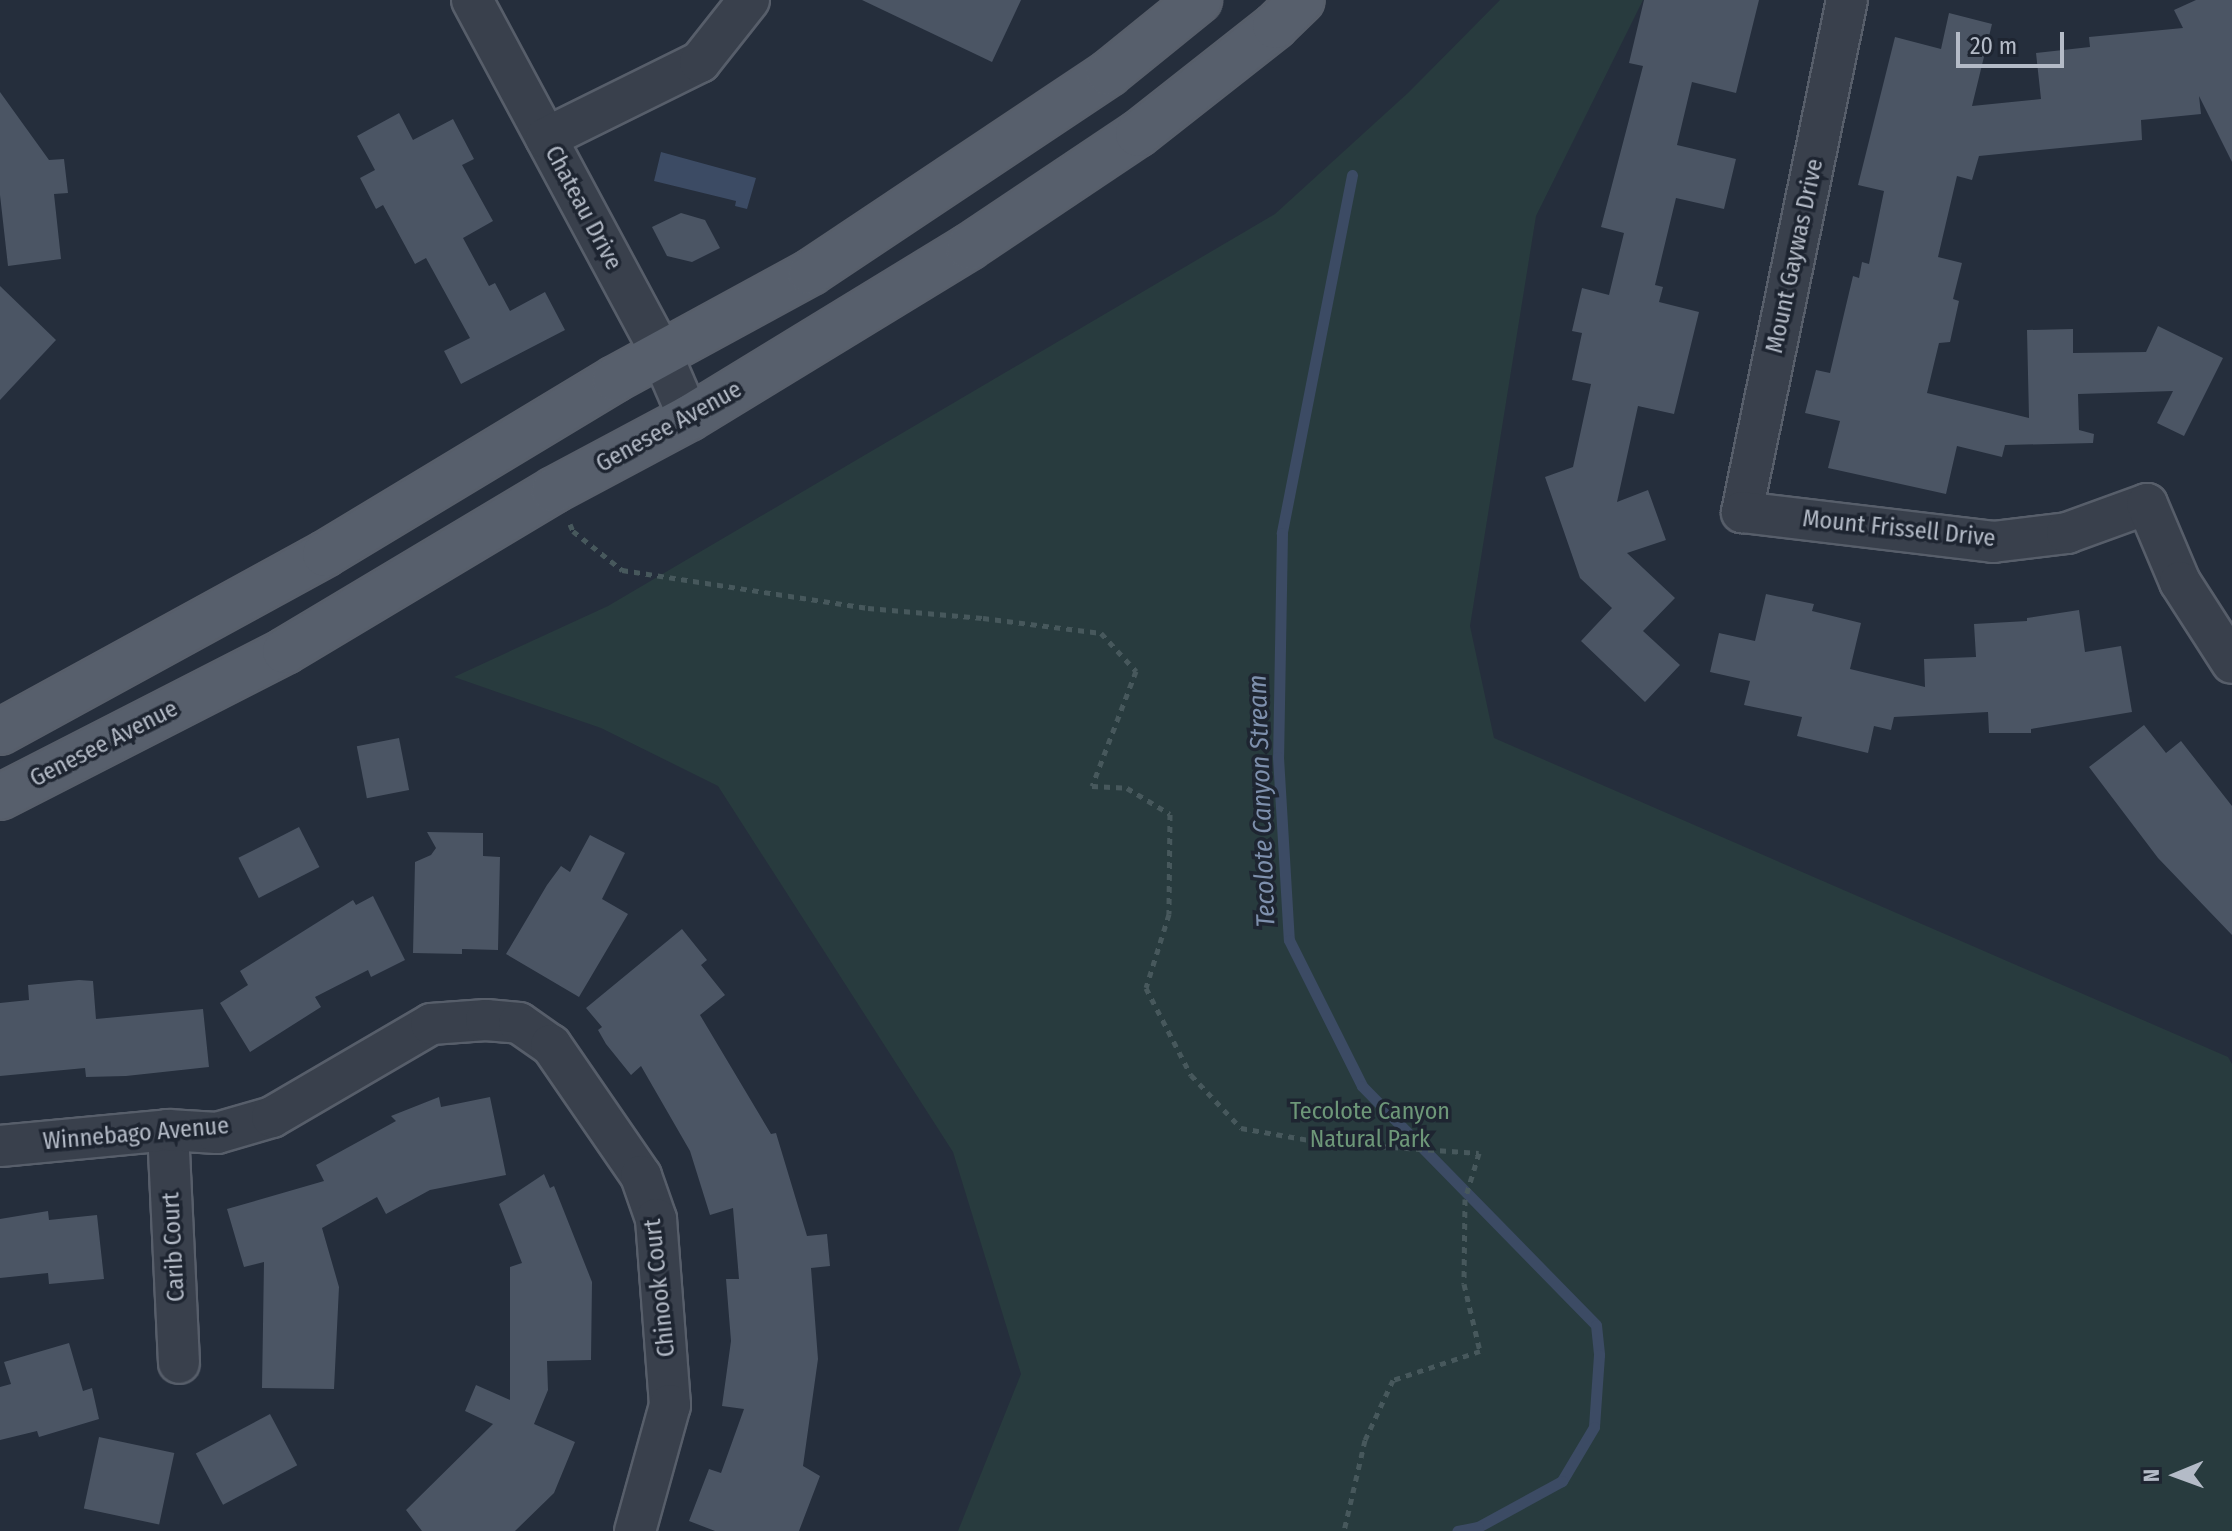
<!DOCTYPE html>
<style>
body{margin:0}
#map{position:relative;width:2232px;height:1531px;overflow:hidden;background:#252e3c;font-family:"Fira Sans Condensed",sans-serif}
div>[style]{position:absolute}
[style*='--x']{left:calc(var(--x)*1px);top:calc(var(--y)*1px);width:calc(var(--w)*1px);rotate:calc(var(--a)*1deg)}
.green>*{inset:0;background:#283b3e}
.water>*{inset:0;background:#3c4b64}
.stream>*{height:11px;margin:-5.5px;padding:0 5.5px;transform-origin:5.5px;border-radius:5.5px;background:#3c4b64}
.building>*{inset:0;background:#4b5564;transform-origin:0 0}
.path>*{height:5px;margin-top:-2.5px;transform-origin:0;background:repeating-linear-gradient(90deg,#47585c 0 6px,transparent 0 12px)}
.roads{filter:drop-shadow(2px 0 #575e6a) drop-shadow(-2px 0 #575e6a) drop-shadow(0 2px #575e6a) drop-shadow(0 -2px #575e6a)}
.minor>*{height:40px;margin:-20px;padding:0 20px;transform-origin:20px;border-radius:20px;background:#39404c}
.major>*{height:44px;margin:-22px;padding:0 22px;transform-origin:22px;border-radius:22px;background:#575f6c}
span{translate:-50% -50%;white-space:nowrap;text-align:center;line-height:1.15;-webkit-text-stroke:7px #1e2531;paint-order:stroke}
.street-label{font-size:24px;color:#b4bbc7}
.park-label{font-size:24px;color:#6d9778}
.water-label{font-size:26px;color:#7e90ad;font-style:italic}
.north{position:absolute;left:2136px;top:1435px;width:80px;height:80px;-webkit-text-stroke:6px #1e2531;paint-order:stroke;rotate:269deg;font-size:22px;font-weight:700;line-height:32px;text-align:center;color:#b4bbc7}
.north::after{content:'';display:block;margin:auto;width:28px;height:36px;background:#b4bbc7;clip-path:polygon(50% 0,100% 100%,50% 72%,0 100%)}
.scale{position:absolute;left:1956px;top:32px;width:108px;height:36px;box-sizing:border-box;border:4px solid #b4bbc7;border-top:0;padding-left:10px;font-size:24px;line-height:28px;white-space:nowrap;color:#b4bbc7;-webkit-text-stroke:6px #1e2531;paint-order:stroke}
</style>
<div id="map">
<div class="green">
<i style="clip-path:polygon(1500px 0,1643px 0,1536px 216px,1470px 626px,1494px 738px,2228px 1057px,2232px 1064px,2232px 1531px,958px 1531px,1021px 1374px,953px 1152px,718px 786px,601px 728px,454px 677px,608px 606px,1275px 214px,1409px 92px)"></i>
</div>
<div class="water">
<i style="clip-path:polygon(661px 152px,756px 178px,747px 209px,735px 206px,736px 201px,654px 181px)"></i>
</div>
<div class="stream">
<i style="--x:1352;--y:175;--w:365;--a:101.1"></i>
<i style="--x:1282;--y:533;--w:224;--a:91"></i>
<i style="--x:1278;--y:757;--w:183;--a:86.6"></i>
<i style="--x:1289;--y:940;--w:163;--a:63.4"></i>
<i style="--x:1362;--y:1086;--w:334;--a:45.6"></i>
<i style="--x:1596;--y:1325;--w:30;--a:84"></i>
<i style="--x:1599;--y:1355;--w:72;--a:94"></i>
<i style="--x:1594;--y:1427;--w:63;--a:120.7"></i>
<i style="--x:1562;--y:1481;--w:96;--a:151.3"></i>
<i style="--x:1478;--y:1527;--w:21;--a:169"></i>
</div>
<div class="building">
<i style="clip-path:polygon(862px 0,1021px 0,992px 62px)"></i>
<i style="clip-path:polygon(1644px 0,1759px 0,1736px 93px,1692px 82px,1677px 145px,1736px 159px,1724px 209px,1676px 198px,1655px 285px,1663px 287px,1659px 302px,1699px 312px,1674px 414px,1638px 406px,1617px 502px,1648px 490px,1666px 540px,1627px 553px,1675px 598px,1643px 631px,1680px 665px,1645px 702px,1581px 641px,1612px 608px,1580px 578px,1545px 477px,1573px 467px,1591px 384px,1572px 380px,1582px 333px,1572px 331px,1582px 288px,1609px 295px,1624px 233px,1601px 227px,1643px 66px,1629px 63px)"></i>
<i style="clip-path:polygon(2196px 0,2232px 0,2232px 162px,2199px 96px,2201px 114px,2141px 120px,2142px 140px,1979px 156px,1972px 180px,1957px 176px,1938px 257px,1962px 263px,1953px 299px,1959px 301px,1950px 342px,1939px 343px,1927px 393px,2029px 418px,2027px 330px,2073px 329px,2073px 353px,2146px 352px,2158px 326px,2223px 358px,2184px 436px,2157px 423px,2173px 391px,2078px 394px,2079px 430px,2094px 434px,2093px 443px,2005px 445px,2002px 457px,1957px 446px,1946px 494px,1828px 468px,1840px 421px,1805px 413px,1816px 370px,1830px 373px,1853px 276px,1859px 278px,1862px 262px,1869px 264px,1884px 191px,1858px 185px,1895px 37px,1941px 49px,1949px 13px,1992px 24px,1972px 106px,2041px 99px,2036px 53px,2090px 47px,2089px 37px,2183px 28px,2174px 10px)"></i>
<i style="clip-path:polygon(0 92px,49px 160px,64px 159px,68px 193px,54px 194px,61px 259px,8px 266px,0 195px)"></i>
<i style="clip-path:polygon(399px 113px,413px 140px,453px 119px,474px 159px,462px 165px,493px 221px,463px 238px,489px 286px,495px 283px,510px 311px,545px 292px,565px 330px,461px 384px,444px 351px,470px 338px,426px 258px,415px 264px,383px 205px,376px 209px,360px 178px,375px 170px,357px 136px)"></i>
<i style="clip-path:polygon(681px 213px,705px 220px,720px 248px,692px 262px,667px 256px,652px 227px)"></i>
<i style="clip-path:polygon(0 286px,56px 340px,0 400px)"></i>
<i style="clip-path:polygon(1766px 594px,1814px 604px,1812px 611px,1861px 623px,1850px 669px,1925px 687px,1924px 659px,1976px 657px,1974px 624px,2027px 621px,2027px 618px,2079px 610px,2085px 652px,2121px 646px,2132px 712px,2031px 729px,2031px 733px,1989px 733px,1988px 712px,1894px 717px,1891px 730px,1874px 726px,1868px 753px,1797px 736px,1802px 717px,1744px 705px,1750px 681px,1710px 672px,1719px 633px,1755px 641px)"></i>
<i style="clip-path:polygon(2144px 725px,2166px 753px,2181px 741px,2232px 806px,2232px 935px,2158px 858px,2089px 767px)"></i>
<i style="left:399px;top:738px;width:53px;height:43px;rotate:79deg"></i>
<i style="left:299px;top:827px;width:45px;height:68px;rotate:63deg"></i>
<i style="clip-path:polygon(427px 832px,483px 833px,483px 856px,500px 857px,498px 950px,462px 949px,462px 954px,413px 953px,415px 862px,431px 855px,436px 848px)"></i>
<i style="clip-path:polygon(590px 835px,625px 853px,602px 899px,628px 914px,579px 997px,506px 954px,547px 885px,561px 866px,570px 872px)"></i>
<i style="clip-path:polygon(373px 896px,405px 960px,371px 977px,368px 970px,315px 997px,321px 1007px,250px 1052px,220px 1003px,248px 985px,240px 971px,353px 900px,356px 905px)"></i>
<i style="clip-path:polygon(682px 929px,707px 960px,701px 965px,725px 995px,700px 1015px,771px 1134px,776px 1133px,807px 1236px,827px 1234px,830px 1266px,811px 1268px,818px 1359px,803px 1466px,820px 1476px,799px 1531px,715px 1531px,689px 1521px,709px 1469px,721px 1473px,744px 1409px,722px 1406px,731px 1341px,726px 1279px,739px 1279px,733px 1208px,710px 1215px,690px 1151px,641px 1066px,631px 1075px,606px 1044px,598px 1030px,602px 1027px,586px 1008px)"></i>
<i style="clip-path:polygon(79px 980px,93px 981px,96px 1019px,203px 1009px,209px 1067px,126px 1076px,86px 1077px,85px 1068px,0 1076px,0 1003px,29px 1000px,28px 985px)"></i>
<i style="clip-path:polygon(439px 1097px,441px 1107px,490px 1097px,506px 1175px,430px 1190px,386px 1214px,377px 1197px,322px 1228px,339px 1287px,334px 1389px,262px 1388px,264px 1262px,244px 1267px,227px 1209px,324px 1181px,316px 1165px,396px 1121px,391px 1116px)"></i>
<i style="clip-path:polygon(544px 1174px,550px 1188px,554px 1186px,592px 1282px,591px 1360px,547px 1361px,548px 1390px,534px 1424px,575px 1442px,554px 1493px,515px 1531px,422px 1531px,406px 1510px,493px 1424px,465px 1411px,476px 1385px,510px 1400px,510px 1267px,522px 1263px,499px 1204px)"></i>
<i style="clip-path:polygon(48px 1211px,49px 1220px,97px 1215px,104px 1279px,49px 1284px,48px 1273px,0 1278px,0 1219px)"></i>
<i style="clip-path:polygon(69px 1343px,83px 1391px,92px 1388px,99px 1419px,39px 1437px,37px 1431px,0 1440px,0 1387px,11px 1384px,4px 1362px)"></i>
<i style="left:270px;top:1414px;width:58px;height:84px;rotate:62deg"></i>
<i style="left:99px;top:1437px;width:77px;height:73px;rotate:12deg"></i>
</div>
<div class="path">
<i style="--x:570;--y:524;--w:8;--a:67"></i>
<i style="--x:573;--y:531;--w:63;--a:38.5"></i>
<i style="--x:622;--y:570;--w:249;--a:8.8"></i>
<i style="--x:868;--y:608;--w:115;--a:5"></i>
<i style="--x:983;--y:618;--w:119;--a:7.2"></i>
<i style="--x:1101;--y:633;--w:52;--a:47.4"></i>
<i style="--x:1136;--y:671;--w:123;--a:110.9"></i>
<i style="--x:1092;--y:786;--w:35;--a:3"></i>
<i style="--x:1127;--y:788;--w:50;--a:31.2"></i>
<i style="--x:1170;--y:814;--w:100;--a:90.6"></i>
<i style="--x:1169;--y:914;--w:77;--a:107.3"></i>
<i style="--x:1146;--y:988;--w:98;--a:62.7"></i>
<i style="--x:1191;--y:1075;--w:73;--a:46.7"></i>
<i style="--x:1241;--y:1128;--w:80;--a:10"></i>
<i style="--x:1320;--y:1142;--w:159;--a:4"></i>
<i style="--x:1479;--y:1153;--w:48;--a:106.9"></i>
<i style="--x:1465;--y:1199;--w:85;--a:90.7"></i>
<i style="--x:1464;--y:1284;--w:69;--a:76.6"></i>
<i style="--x:1480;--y:1351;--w:92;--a:161.6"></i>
<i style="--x:1393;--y:1380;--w:66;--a:115"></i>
<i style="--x:1365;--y:1440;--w:93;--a:103"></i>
</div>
<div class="roads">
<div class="minor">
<i style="--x:472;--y:0;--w:400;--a:61.8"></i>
<i style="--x:661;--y:353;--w:71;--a:66.7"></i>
<i style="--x:1847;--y:0;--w:523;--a:101.59"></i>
<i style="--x:1742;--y:512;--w:253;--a:6.8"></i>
<i style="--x:1993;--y:542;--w:75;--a:-6.9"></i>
<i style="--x:2067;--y:533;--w:85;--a:-19.9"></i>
<i style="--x:2147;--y:504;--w:85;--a:67.1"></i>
<i style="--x:2180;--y:582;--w:96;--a:57.3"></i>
<i style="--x:546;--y:138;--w:172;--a:-26.3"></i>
<i style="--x:700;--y:62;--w:79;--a:-51.7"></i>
<i style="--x:168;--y:1130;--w:233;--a:87.3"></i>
<i style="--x:0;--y:1146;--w:169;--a:-5.4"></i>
<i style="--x:168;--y:1130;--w:49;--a:3.5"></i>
<i style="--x:217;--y:1133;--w:57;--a:-16.2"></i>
<i style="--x:272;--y:1117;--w:184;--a:-30.3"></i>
<i style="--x:431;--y:1024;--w:55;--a:-4.2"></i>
<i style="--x:486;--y:1020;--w:33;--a:5"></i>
<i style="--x:519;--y:1023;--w:39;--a:35"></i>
<i style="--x:551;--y:1045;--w:159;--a:55.5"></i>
<i style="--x:641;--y:1176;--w:46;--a:70.8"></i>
<i style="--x:656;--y:1219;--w:187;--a:85.7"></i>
<i style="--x:670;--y:1405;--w:131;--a:105.5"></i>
</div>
<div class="major">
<i style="--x:0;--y:732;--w:371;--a:-28.7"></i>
<i style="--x:325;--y:554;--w:339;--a:-31.1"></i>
<i style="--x:615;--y:379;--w:223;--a:-28.6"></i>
<i style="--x:811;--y:272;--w:358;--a:-33.7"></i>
<i style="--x:1109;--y:73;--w:116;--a:-39"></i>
<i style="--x:0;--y:797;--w:320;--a:-27.1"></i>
<i style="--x:285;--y:651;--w:313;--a:-30.9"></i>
<i style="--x:554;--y:490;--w:153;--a:-28.1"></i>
<i style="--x:689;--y:418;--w:328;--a:-31.4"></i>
<i style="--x:969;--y:247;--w:203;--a:-33.8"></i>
<i style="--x:1138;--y:134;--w:174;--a:-38.2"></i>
<i style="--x:1275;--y:26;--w:37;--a:-44"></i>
</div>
</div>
<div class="street-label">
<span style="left:583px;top:208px;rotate:62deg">Chateau Drive</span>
<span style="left:1795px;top:256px;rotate:-78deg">Mount Gaywas Drive</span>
<span style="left:669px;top:427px;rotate:-29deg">Genesee Avenue</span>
<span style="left:1899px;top:529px;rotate:6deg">Mount Frissell Drive</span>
<span style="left:104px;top:744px;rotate:-27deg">Genesee Avenue</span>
<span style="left:136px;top:1134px;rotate:-5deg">Winnebago Avenue</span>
<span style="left:174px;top:1247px;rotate:-93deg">Carib Court</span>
<span style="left:660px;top:1288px;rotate:-96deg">Chinook Court</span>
</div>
<div class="park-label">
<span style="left:1370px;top:1126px">Tecolote Canyon<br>Natural Park</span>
</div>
<div class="water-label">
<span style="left:1262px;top:801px;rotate:-92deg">Tecolote Canyon Stream</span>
</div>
<div class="north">N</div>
<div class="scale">20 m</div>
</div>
